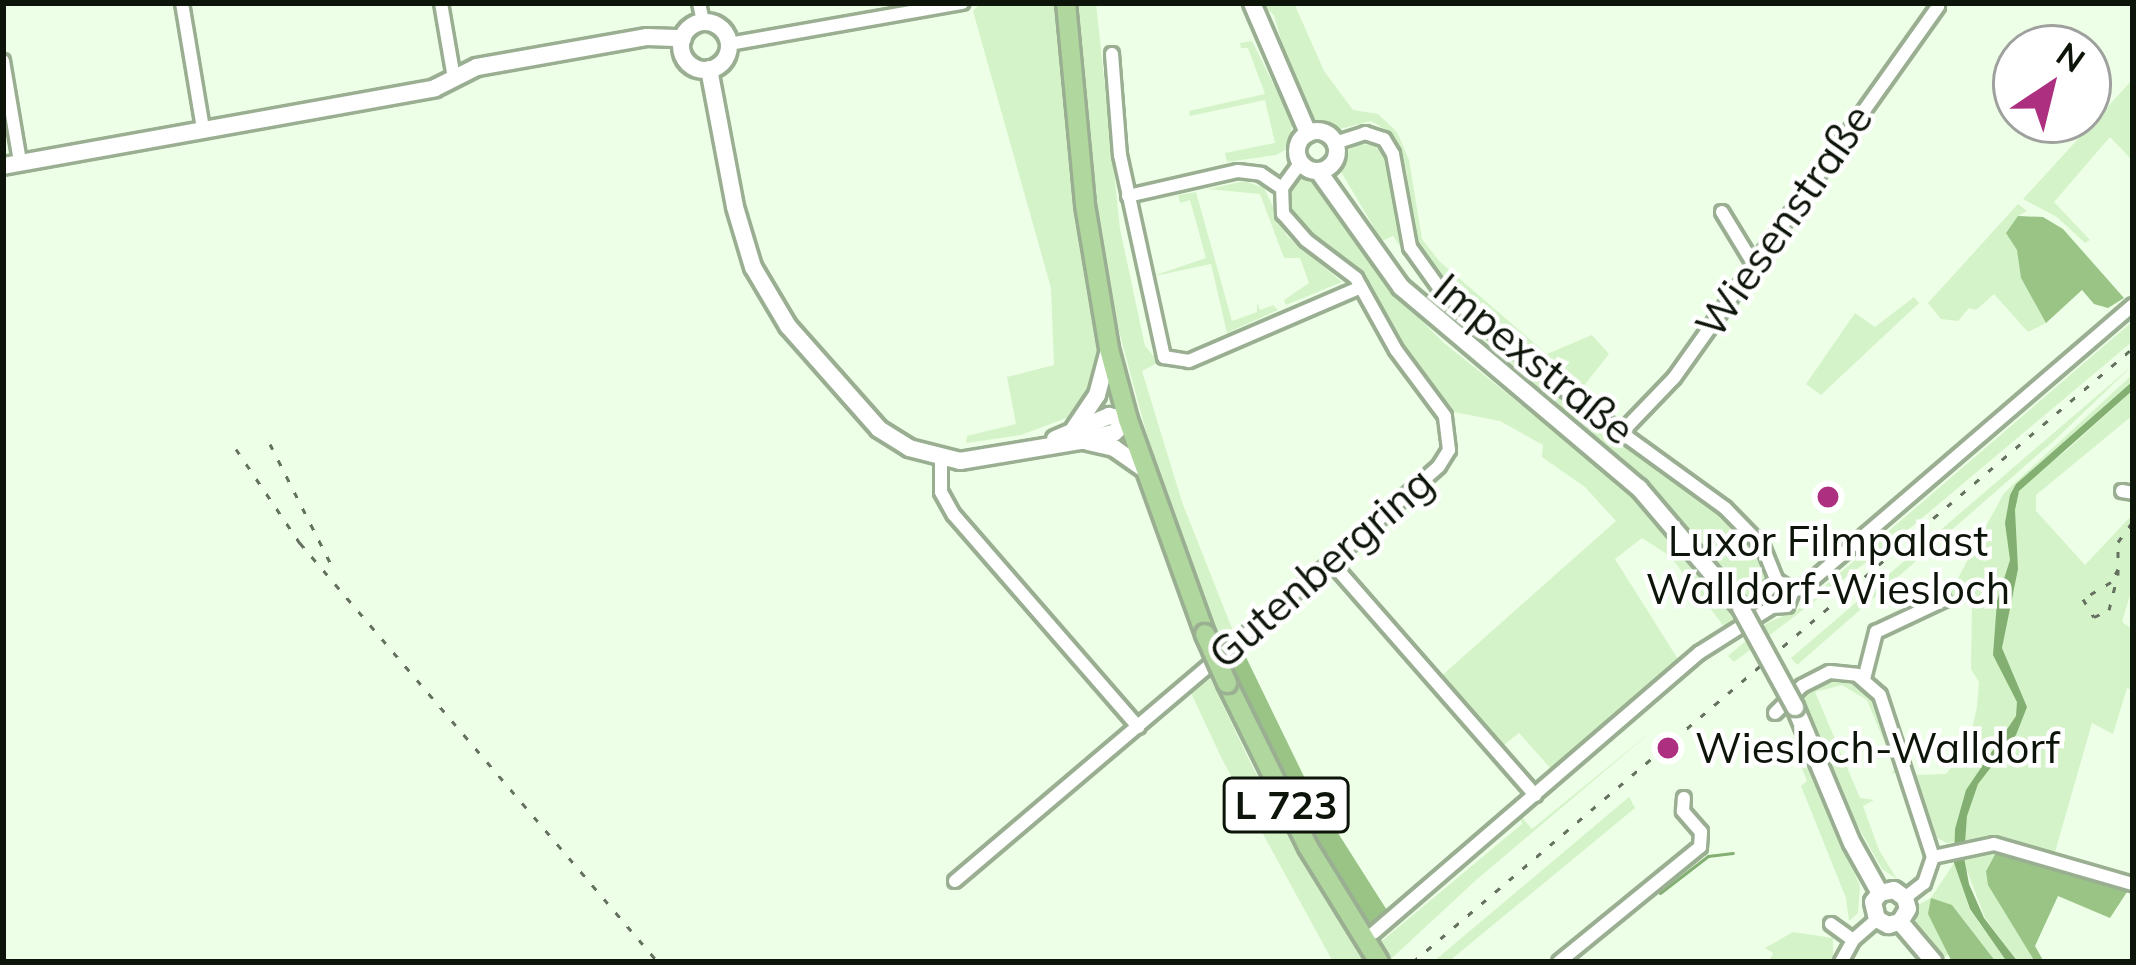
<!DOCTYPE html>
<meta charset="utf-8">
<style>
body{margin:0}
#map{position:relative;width:2136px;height:965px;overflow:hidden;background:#edffe6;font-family:Mulish,sans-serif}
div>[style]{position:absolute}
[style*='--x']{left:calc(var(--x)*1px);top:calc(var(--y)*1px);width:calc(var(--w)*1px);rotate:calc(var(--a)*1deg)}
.green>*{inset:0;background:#d5f3c8}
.forest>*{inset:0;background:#99c486}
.water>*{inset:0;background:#84af72}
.stream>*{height:3px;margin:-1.5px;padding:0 1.5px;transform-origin:1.5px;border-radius:1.5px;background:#84af72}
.roads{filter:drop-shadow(3px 0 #9aaf92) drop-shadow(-3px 0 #9aaf92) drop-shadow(0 3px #9aaf92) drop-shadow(0 -3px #9aaf92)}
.street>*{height:12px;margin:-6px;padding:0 6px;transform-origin:6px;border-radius:6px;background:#fff}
.secondary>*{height:16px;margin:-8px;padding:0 8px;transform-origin:8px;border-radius:8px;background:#fff}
.secondary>.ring{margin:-8px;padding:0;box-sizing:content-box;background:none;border:16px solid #fff;border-radius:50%}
.primary>*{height:18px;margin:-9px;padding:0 9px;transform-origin:9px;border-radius:9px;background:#b0d79d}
.rail>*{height:3px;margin-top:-1.5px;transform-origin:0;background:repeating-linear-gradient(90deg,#657060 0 6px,transparent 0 18px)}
.bridges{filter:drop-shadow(3px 0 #9aaf92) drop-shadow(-3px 0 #9aaf92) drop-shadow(0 3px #9aaf92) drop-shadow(0 -3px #9aaf92)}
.secondary-bridge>*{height:16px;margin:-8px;padding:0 8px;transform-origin:8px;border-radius:8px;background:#fff}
.primary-bridge>*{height:18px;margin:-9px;padding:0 9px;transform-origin:9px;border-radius:9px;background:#b0d79d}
.dots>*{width:33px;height:33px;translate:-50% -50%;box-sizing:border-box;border:6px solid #fff;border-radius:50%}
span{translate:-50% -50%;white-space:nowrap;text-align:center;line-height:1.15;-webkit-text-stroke:9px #fff;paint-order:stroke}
.shield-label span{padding:3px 9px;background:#fff;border:3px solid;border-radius:9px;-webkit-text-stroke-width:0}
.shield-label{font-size:39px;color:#0d140a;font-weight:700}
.street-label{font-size:42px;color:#0d140a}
.poi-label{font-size:42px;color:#0d140a}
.left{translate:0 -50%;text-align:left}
.frame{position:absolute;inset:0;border:6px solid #0d140a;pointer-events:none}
.north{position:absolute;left:1992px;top:24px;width:120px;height:120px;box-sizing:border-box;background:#fff;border:3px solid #9ea19d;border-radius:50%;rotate:35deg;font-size:33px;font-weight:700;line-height:48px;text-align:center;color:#0d140a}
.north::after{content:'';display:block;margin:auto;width:42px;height:54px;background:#ad2f7f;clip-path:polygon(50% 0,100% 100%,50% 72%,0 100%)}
</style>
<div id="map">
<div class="green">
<i style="clip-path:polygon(981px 3px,1057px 3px,1087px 291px,1100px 358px,1099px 373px,1072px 416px,1021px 435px,966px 443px,967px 436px,1016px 424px,1007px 377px,1054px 365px,1051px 288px,973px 11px)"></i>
<i style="clip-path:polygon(1074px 3px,1096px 3px,1120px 229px,1145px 346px,1159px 362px,1142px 371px,1182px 502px,1233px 631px,1220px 642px,1157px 472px,1117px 324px,1091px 188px)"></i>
<i style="clip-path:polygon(1261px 3px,1294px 3px,1324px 71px,1353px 110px,1378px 114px,1397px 132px,1409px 160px,1422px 239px,1439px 261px,1547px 354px,1592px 335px,1609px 354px,1579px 392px,1475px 311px,1434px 270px,1415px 237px,1406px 169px,1390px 132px,1371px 121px,1340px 129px,1317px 123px,1293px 82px,1274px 15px)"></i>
<i style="clip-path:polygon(1252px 41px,1293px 123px,1287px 149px,1276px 155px,1227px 162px,1225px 153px,1275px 143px,1265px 100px,1190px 116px,1189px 111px,1265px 94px,1248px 48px,1241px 48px,1240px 43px)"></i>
<i style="clip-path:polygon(2133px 79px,2133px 161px,2110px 137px,2054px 202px,2090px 240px,2085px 243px,2057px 217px,2023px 199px)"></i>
<i style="clip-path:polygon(1358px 144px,1374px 145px,1389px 161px,1405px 249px,1460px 311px,1705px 495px,1777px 568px,1759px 583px,1758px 603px,1753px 607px,1646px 481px,1434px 296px,1393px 236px,1382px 241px,1340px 170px,1347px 151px)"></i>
<i style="clip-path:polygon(1314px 176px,1409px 308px,1444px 343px,1633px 494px,1689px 554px,1735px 622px,1726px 629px,1670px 556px,1642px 538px,1615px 559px,1681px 664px,1552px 770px,1519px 733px,1500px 748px,1439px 678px,1616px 521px,1585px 487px,1542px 457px,1543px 445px,1500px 421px,1454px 412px,1403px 346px,1356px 267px,1294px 219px,1289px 202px,1292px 188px,1301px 178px)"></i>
<i style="clip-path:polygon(1245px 181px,1264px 188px,1287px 236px,1342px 282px,1286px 305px,1284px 300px,1309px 283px,1300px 258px,1284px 258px,1260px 194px,1208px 189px)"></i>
<i style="clip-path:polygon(1196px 192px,1232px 321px,1257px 312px,1257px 303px,1260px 310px,1273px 305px,1278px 310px,1227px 333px,1211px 264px,1150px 277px,1206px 258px,1190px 200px,1180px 203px,1178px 195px)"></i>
<i style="clip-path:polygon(2018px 204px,2027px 211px,2018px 216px,2021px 278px,2046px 323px,2028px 332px,1994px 294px,1976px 310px,1969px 308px,1958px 321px,1941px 319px,1928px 303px)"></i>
<i style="clip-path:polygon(1914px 297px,1919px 303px,1821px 395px,1806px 384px,1855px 313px,1875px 327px)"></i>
<i style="clip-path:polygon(2133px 321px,2133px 341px,1897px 539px,1734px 662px,1728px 656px,1767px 623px,1797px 610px)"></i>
<i style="clip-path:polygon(2133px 365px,2057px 438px,1797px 665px,1791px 658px,1804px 647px)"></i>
<i style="clip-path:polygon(2133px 374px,2133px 381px,2033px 469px,2037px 473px,2067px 450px,2133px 390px,2133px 415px,2036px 495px,2036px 511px,2085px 565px,2133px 514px,2133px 585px,2122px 622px,2133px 630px,2133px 690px,2127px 688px,2113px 734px,2092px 723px,2051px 866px,1998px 850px,1986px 870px,2035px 962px,2018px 962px,1985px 918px,1966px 868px,1964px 857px,1997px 849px,1992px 838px,1947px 843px,1937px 838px,1915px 775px,1946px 774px,1968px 746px,1977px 707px,1979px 682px,1971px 669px,1972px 601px,1946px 610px,1945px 602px,2004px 493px)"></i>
<i style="clip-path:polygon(1210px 678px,1252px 766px,1365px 962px,1333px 962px,1222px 759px,1191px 693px)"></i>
<i style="clip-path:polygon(1832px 681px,1848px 682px,1867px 693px,1882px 719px,1897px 772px,1891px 774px,1895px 768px,1867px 700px,1842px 685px,1815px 692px,1860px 798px,1874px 800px,1863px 806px,1879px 850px,1897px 879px,1882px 869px,1854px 819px,1801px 696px)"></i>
<i style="clip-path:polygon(1658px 726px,1475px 881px,1391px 959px,1375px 935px,1383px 940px,1522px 824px,1519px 814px,1532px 829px)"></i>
<i style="clip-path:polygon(1798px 736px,1860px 886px,1858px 913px,1849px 921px,1846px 898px,1801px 786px,1807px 781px,1790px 739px)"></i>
<i style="clip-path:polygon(1629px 797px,1635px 808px,1448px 962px,1433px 962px)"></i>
<i style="clip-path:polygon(1954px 863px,1970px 910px,2007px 962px,1996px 962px,1952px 905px,1928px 914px,1950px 953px,1942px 960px,1916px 925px,1916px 906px,1931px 898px)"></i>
<i style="clip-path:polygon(1793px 932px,1833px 938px,1833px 962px,1749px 962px,1770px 960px,1773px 953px,1765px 948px)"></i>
</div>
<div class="forest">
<i style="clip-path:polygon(2018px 216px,2043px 217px,2063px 229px,2124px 298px,2108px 308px,2094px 304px,2082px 290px,2046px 323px,2021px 278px,2017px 250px,2006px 233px)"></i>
<i style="clip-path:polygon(1242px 649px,1310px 789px,1390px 915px,1372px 929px,1278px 773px,1228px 660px)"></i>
<i style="clip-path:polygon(1998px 849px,2119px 885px,2127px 892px,2110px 918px,2058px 896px,2035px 946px,2044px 962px,2035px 962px,1988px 885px,1986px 871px)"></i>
<i style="clip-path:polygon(1931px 898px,1952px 905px,1996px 962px,1952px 962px,1928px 914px)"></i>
</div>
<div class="water">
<i style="clip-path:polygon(2133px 381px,2133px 390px,2019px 491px,2015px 510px,2018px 569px,2002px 648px,2027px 707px,2016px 735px,1978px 784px,1967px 816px,1964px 857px,1969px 884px,1984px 918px,2018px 962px,2007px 962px,1970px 909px,1954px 863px,1955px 829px,1966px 790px,2016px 716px,2017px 702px,1993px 655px,1997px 601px,2010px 560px,2005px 523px,2010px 495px,2016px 484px)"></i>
</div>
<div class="stream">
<i style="--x:1660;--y:893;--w:61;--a:-37.6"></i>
<i style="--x:1708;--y:856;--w:25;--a:-7"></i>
</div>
<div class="roads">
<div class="street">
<i style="--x:182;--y:3;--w:127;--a:80.5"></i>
<i style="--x:441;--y:3;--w:76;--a:80.2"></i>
<i style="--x:699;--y:3;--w:19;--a:78"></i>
<i style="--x:729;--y:44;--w:237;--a:-10"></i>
<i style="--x:1112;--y:54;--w:101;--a:85.5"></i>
<i style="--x:1120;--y:155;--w:207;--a:77.7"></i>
<i style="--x:1164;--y:357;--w:25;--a:9"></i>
<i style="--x:1189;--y:361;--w:187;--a:-23.3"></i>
<i style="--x:3;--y:61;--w:102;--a:80.4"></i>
<i style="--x:1335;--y:143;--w:32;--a:-18"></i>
<i style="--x:1365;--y:133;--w:20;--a:18"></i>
<i style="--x:1384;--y:139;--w:17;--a:59"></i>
<i style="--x:1393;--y:154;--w:95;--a:79.6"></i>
<i style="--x:1410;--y:247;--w:52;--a:54.5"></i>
<i style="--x:1440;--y:289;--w:188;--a:38.9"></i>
<i style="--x:1586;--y:407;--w:172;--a:36"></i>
<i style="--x:1725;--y:508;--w:54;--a:45.7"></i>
<i style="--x:1763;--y:547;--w:35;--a:68"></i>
<i style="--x:1776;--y:580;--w:20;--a:33"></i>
<i style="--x:1793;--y:591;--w:16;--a:112"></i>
<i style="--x:1787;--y:606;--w:15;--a:176"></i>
<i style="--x:1772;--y:607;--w:86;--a:147.8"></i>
<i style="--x:1699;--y:653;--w:429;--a:139.3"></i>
<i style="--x:1128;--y:196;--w:113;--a:-12.8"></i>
<i style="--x:1238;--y:171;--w:23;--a:7"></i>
<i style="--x:1261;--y:174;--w:25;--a:34"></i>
<i style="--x:1722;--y:212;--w:60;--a:58.7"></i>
<i style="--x:1622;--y:432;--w:75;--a:-46.1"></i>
<i style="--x:1674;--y:378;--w:456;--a:-54.6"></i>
<i style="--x:941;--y:458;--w:34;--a:90"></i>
<i style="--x:941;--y:492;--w:26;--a:61"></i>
<i style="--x:954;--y:515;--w:281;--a:49"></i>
<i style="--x:2122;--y:491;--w:11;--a:10"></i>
<i style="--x:1331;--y:562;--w:310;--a:48.8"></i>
<i style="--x:1793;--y:591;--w:10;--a:-17"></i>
<i style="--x:1803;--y:588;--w:435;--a:-40.6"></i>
<i style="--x:1772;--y:607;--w:14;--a:-124"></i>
<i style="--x:1764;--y:595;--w:19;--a:-51"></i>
<i style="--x:1864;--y:679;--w:49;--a:-75.7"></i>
<i style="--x:1876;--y:632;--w:75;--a:-25.2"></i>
<i style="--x:1775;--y:713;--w:38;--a:-45"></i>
<i style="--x:1802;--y:686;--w:31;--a:-27"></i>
<i style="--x:1830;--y:672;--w:27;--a:6"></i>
<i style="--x:1857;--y:675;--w:30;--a:41"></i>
<i style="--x:1880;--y:695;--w:170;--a:71.9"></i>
<i style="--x:1933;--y:857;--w:28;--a:109"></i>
<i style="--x:1924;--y:883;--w:24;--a:142"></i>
<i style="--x:1933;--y:857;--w:62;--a:-12"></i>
<i style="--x:1994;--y:844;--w:145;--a:16.1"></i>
<i style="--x:955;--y:881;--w:493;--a:-40.3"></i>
<i style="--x:1331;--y:562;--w:144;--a:-41.6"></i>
<i style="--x:1439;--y:466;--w:19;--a:-58"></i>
<i style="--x:1449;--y:450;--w:34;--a:-97"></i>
<i style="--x:1445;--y:416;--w:82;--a:-126.6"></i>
<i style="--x:1396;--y:350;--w:82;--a:-119.1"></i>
<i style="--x:1356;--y:278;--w:63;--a:-142.8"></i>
<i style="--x:1306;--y:240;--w:35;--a:-131"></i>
<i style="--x:1283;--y:214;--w:26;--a:-92"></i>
<i style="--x:1282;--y:188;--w:31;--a:-54"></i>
<i style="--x:1831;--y:924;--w:27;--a:36"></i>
<i style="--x:1559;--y:962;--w:182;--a:-39.2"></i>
<i style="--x:1700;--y:847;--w:15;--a:-86"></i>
<i style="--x:1701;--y:832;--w:28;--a:-131"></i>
<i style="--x:1683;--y:811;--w:13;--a:-86"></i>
<i style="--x:1841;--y:962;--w:25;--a:-61"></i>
<i style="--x:1853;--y:940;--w:32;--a:-41"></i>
</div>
<div class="secondary">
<i style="--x:1252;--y:3;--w:142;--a:66.7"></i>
<i class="ring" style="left:681px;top:22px;width:32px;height:32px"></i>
<i style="--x:709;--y:69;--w:140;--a:79.3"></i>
<i style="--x:735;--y:207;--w:63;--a:73.3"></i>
<i style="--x:753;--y:267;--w:69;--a:59.3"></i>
<i style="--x:788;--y:326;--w:137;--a:48.5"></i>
<i style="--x:879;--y:429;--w:36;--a:32"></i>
<i style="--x:909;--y:448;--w:53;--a:14.3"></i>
<i style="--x:960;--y:461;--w:123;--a:-9.4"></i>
<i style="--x:1081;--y:441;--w:34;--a:-14"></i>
<i style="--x:1114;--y:433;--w:19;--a:-43"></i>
<i class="ring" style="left:1297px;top:131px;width:24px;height:24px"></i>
<i style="--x:3;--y:166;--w:439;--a:-10.2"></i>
<i style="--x:435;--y:88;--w:47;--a:-26.6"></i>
<i style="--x:477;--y:67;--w:173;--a:-10"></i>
<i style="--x:647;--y:37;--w:36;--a:2"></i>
<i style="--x:1319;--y:172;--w:141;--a:54.5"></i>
<i style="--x:1401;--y:287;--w:312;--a:40.2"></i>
<i style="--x:1639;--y:488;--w:157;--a:49.6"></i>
<i style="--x:1074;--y:429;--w:41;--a:-55.9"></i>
<i style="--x:1097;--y:395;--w:47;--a:-75.1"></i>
<i style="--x:1055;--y:439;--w:59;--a:-23.1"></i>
<i style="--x:1109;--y:416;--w:19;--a:12"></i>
<i style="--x:1088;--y:442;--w:27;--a:13"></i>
<i style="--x:1114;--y:448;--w:38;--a:35"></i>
<i style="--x:1795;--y:707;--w:147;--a:67.3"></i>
<i style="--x:1852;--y:843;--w:57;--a:60.8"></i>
<i style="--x:1880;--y:893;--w:11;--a:128"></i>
<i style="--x:1873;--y:902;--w:17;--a:77"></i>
<i style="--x:1877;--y:919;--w:13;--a:29"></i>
<i style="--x:1888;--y:925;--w:12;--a:-14"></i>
<i style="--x:1880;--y:893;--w:14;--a:-12"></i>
<i style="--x:1894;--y:890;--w:14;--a:36"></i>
<i style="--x:1905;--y:898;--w:11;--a:75"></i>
<i style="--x:1908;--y:909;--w:15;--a:122"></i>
<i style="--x:1900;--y:922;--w:52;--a:49.6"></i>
</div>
<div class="primary">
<i style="--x:1066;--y:3;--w:203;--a:84.6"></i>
<i style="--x:1085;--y:205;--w:146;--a:80.5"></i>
<i style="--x:1109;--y:349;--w:73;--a:75"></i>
<i style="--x:1128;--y:420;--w:227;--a:70.2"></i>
<i style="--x:1227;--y:683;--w:183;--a:63.7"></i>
<i style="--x:1308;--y:847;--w:135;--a:58.3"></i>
</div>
</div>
<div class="rail">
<i style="--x:270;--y:444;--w:141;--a:63.1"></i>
<i style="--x:236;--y:449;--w:114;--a:55.8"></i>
<i style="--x:300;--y:543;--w:551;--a:49.49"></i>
<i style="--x:2118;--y:569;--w:15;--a:118"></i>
<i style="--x:2111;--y:582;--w:33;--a:149"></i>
<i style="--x:2083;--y:599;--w:21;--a:59"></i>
<i style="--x:2094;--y:617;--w:17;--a:-25"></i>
<i style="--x:2109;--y:610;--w:36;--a:-76"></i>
<i style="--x:2118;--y:575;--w:33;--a:-90"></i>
<i style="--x:2118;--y:542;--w:26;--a:-54"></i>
<i style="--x:1413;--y:962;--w:946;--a:-40.46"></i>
</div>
<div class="bridges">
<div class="secondary-bridge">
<i style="--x:1741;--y:608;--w:113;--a:61.4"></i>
</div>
<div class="primary-bridge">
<i style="--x:1205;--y:634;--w:54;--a:65.8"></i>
</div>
</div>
<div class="dots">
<i style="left:1828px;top:497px;background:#ad2f7f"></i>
<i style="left:1668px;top:748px;background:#ad2f7f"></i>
</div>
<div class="shield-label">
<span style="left:1286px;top:805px">L 723</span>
</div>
<div class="street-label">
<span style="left:1784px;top:221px;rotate:-55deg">Wiesenstraße</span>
<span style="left:1534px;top:359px;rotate:39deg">Impexstraße</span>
<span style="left:1321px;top:568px;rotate:-41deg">Gutenbergring</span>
</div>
<div class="poi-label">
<span style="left:1828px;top:565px">Luxor Filmpalast<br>Walldorf-Wiesloch</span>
<span class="left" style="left:1695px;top:748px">Wiesloch-Walldorf</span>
</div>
<div class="frame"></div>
<div class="north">N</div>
</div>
